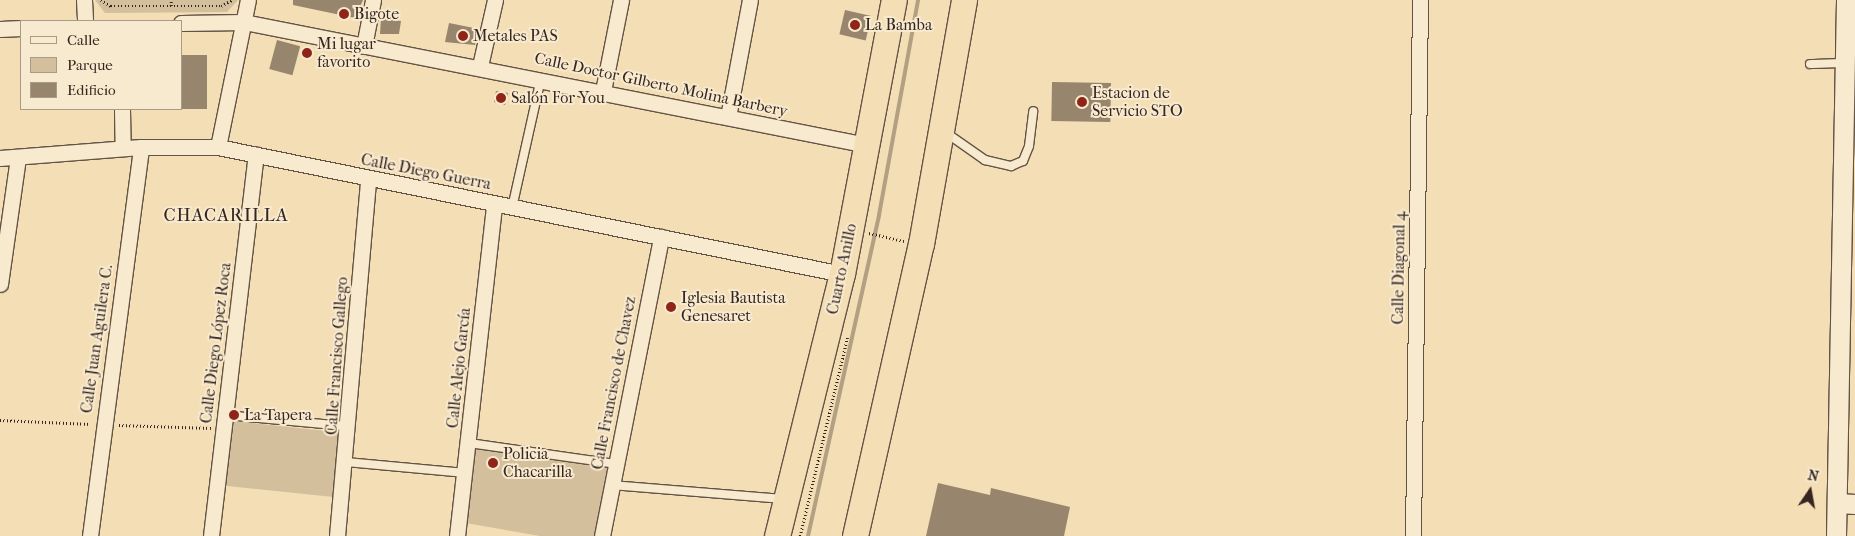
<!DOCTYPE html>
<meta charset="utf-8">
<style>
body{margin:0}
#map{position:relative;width:1855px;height:536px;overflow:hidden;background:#f4deb5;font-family:"IM FELL French Canon",serif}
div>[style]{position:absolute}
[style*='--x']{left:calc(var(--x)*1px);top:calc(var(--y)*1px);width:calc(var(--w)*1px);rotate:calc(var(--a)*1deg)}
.green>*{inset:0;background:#d3bf9c;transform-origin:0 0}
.stream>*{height:4px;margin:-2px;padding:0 2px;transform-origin:2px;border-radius:2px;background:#b39f82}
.building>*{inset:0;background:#98856d;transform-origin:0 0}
.path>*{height:2.5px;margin-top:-1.25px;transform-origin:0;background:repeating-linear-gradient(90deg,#342520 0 1px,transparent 0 3.5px)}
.roads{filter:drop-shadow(1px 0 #645345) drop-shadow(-1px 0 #645345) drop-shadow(0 1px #645345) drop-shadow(0 -1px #645345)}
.service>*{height:8px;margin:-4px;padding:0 4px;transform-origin:4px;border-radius:4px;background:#f8eacf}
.minor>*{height:15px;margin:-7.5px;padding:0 7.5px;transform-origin:7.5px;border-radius:7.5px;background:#f8eacf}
.tertiary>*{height:19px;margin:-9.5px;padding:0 9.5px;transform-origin:9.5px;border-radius:9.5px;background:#f8eacf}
.trunk>*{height:25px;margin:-12.5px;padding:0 12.5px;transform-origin:12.5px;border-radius:12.5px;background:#f4deb5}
.dots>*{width:14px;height:14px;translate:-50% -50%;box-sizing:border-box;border:2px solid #f8eacf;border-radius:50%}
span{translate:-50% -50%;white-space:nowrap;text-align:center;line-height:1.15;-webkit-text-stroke:4px #f8eacf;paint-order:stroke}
.poi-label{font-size:16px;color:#342520}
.left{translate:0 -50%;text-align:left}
.street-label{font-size:16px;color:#342520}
.neighbourhood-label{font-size:18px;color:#342520;letter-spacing:1px}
.legend{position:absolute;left:20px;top:20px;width:162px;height:90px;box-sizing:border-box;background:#f8eacf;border:1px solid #aa9b89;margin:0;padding:6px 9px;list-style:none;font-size:15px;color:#342520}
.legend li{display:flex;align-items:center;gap:10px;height:25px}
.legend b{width:25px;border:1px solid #aa9b89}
.north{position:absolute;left:1785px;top:466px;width:50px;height:50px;-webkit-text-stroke:4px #f8eacf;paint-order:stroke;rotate:12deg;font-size:14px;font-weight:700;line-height:20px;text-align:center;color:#342520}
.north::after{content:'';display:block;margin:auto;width:18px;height:22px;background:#342520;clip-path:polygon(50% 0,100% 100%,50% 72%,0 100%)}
</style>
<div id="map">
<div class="green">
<i style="clip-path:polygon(95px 0,238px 0,227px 12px,105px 13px)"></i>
<i style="left:232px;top:421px;width:109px;height:65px;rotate:6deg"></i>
<i style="clip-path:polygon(474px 448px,609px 468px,597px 536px,540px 536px,466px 523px)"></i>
</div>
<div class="stream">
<i style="--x:808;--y:536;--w:329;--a:-77.5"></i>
<i style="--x:879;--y:215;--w:219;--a:-79.7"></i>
</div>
<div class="building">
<i style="clip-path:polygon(293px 0,363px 0,355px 18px,293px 5px)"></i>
<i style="left:845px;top:10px;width:27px;height:25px;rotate:13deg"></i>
<i style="clip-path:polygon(381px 18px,401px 21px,399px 34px,380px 34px)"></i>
<i style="clip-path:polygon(449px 23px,479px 29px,475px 45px,445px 42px)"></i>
<i style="left:277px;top:40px;width:24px;height:30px;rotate:15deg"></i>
<i style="left:181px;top:55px;width:26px;height:54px"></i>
<i style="left:1052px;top:82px;width:59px;height:39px;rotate:1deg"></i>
<i style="clip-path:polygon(496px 91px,508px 93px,505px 105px,494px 102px)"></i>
<i style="clip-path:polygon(938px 483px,990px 495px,991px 488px,1070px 507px,1064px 536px,926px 536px)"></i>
</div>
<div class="path">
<i style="--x:101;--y:0;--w:12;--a:31"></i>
<i style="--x:111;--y:6;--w:110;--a:0"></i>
<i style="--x:221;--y:6;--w:13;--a:-29"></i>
<i style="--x:171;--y:6;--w:6;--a:-90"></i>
<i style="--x:869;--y:233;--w:36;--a:13"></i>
<i style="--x:0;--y:420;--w:91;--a:2.5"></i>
<i style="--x:119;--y:425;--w:92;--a:1.9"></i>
<i style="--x:800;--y:536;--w:204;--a:-76.6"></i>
</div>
<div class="roads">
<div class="service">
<i style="--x:1810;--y:64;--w:34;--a:-2"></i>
<i style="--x:945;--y:132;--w:49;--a:35"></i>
<i style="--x:985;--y:160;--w:27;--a:13"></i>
<i style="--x:1011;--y:166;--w:13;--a:-23"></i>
<i style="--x:1023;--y:161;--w:16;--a:-68"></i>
<i style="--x:1029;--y:146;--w:35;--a:-83"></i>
<i style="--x:512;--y:208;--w:133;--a:-77.4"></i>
<i style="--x:225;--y:415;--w:122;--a:5.2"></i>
<i style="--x:469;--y:443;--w:148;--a:8.1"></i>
<i style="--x:346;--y:462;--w:120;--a:5.3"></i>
<i style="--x:612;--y:485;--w:171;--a:4.7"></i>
</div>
<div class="minor">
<i style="--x:84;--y:0;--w:21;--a:87"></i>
<i style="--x:181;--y:23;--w:63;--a:-0.9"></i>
<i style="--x:244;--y:22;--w:635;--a:11.17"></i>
<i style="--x:0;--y:29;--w:21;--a:-3"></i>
<i style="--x:364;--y:46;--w:47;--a:-78.9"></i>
<i style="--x:480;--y:66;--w:68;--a:-77.2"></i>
<i style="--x:603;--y:91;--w:93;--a:-78.8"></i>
<i style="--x:122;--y:109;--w:39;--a:89"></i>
<i style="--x:728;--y:117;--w:119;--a:-79.4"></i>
<i style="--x:218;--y:147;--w:150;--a:-78.5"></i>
<i style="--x:0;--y:158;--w:141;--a:-4.5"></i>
<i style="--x:141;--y:147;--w:77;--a:0"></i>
<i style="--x:218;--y:147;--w:637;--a:11.5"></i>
<i style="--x:0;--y:284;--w:128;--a:-81.9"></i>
<i style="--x:90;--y:536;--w:392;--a:-82.5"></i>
<i style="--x:211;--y:536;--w:384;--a:-83.3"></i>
<i style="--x:337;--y:536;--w:358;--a:-85"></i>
<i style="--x:457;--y:536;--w:334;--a:-83.6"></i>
<i style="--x:602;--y:536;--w:305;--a:-78.8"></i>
<i style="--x:1413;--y:536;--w:536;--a:-89.25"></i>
</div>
<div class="tertiary">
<i style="--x:1837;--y:503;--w:18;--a:3"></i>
<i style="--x:1836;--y:536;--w:536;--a:-88.93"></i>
</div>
<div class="trunk">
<i style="--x:777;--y:536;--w:270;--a:-76.1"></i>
<i style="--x:842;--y:274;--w:279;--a:-79.3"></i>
<i style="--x:855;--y:536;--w:299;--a:-77.3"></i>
<i style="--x:921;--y:244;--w:248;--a:-80"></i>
</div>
</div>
<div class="dots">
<i style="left:344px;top:14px;background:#8f2418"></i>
<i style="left:855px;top:25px;background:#8f2418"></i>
<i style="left:463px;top:36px;background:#8f2418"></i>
<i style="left:307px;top:53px;background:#8f2418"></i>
<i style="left:501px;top:98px;background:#8f2418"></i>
<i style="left:1082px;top:102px;background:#8f2418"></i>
<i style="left:671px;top:307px;background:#8f2418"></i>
<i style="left:234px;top:415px;background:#8f2418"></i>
<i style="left:493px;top:463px;background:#8f2418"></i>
</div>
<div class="poi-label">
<span class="left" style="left:354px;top:14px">Bigote</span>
<span class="left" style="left:865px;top:25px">La Bamba</span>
<span class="left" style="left:473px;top:36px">Metales PAS</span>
<span class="left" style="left:317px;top:53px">Mi lugar<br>favorito</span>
<span class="left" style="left:1092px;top:102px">Estacion de<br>Servicio STO</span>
<span class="left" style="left:511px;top:98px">Salón For You</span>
<span class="left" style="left:681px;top:307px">Iglesia Bautista<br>Genesaret</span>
<span class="left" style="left:244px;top:415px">La Tapera</span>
<span class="left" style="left:503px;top:463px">Policia<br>Chacarilla</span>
</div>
<div class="street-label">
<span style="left:661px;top:85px;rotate:12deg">Calle Doctor Gilberto Molina Barbery</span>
<span style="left:426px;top:172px;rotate:11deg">Calle Diego Guerra</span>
<span style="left:1399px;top:268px;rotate:-89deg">Calle Diagonal 4</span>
<span style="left:842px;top:269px;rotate:-78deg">Cuarto Anillo</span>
<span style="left:97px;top:339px;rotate:-82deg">Calle Juan Aguilera C.</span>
<span style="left:216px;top:343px;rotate:-83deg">Calle Diego López Roca</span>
<span style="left:337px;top:356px;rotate:-86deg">Calle Francisco Gallego</span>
<span style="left:459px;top:368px;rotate:-84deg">Calle Alejo García</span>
<span style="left:614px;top:383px;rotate:-79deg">Calle Francisco de Chavez</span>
</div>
<div class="neighbourhood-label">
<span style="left:226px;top:216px">CHACARILLA</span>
</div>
<ul class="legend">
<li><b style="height:6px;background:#f8eacf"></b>Calle</li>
<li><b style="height:14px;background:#d3bf9c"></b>Parque</li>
<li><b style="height:14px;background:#98856d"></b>Edificio</li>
</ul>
<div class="north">N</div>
</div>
